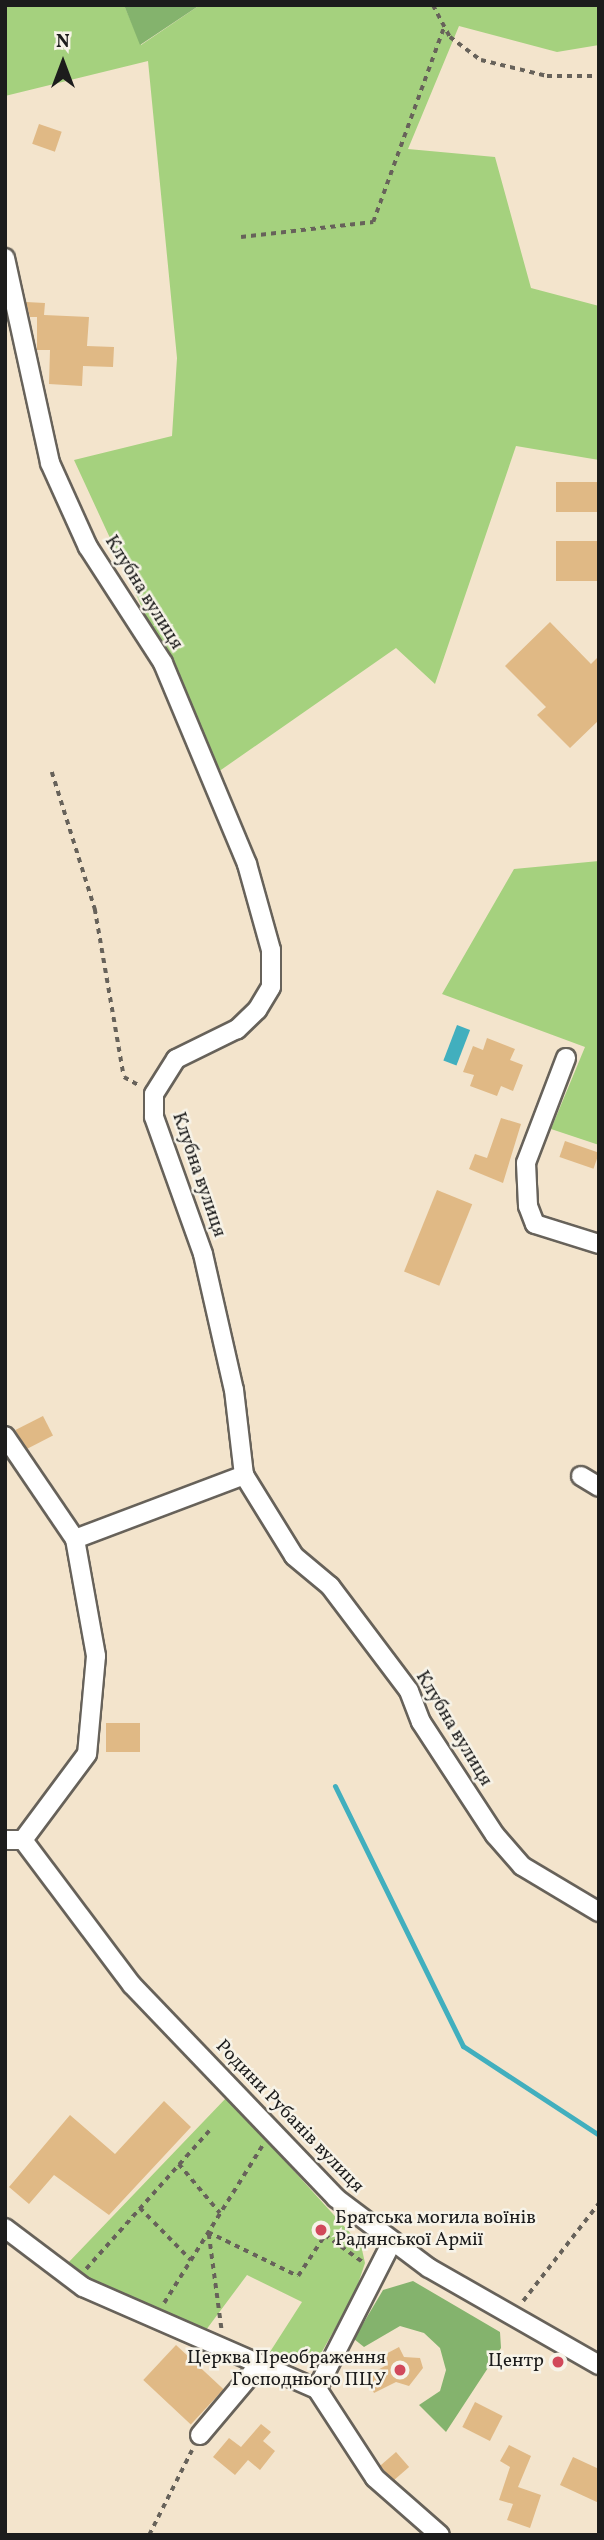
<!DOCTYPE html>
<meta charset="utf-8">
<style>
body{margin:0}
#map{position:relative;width:604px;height:2540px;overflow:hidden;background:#f3e4cc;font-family:Vollkorn,serif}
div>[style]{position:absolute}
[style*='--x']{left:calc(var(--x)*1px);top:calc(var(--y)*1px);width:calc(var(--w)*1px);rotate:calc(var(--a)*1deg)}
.green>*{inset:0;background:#a5d17e}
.forest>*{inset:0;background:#84b36d}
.water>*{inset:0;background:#41afbe;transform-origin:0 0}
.stream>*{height:5px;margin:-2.5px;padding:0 2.5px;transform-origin:2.5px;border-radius:2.5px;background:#41afbe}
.building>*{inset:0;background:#e0b985;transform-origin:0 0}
.path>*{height:3.5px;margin-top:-1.75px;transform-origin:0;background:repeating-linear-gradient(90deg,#67625a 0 5px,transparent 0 10px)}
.roads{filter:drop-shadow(2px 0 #67625a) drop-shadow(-2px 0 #67625a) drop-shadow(0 2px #67625a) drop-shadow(0 -2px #67625a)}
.minor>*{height:18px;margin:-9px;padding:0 9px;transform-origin:9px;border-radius:9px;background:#fff}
.dots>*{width:19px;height:19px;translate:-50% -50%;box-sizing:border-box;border:4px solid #f7f3e8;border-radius:50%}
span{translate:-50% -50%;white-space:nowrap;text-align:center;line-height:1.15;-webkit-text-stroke:5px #f7f3e8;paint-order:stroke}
.street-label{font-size:19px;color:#1c1c1c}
.poi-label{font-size:19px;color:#1c1c1c}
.left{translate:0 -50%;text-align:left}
.right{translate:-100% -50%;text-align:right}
.frame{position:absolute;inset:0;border:7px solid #1c1c1c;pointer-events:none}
.north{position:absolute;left:28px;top:28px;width:70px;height:70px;-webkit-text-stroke:5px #f7f3e8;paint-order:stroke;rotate:0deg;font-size:19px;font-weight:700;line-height:28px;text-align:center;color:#1c1c1c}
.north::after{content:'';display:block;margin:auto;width:24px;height:32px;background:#1c1c1c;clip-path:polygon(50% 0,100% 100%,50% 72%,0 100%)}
</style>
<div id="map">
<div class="green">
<i style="clip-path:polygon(5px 5px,124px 5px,141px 45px,200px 5px,599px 5px,599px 45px,557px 52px,459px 26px,408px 149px,495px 157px,531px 288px,599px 306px,599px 460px,516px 446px,435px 684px,396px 648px,218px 772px,74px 460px,172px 436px,177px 358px,148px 61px,5px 96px)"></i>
<i style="clip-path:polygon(599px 861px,599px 1145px,551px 1129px,585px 1047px,442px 994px,514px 869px)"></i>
<i style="clip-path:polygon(227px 2097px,361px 2245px,365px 2263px,355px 2293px,319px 2357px,305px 2364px,282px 2364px,268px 2355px,302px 2302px,247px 2275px,206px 2330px,88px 2282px,66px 2265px)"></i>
</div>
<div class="forest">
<i style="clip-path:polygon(124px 5px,200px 5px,140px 45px)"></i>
<i style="clip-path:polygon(413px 2281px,500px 2332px,501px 2348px,446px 2432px,419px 2405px,440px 2391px,446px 2370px,440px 2348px,424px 2333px,400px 2326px,364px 2347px,354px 2339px,383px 2290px)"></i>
</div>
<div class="water">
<i style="left:457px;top:1025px;width:14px;height:38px;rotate:21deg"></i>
</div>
<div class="stream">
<i style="--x:335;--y:1786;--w:290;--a:63.8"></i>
<i style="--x:463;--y:2046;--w:163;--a:33.2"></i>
</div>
<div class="building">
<i style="left:39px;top:124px;width:24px;height:21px;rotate:19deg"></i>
<i style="clip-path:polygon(26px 302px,45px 303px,44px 315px,89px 317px,87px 346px,114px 347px,113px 367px,83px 366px,82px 386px,49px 384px,50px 350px,37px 350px,37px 317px,30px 317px)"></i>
<i style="left:556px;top:482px;width:43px;height:30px"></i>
<i style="left:556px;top:541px;width:43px;height:40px"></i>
<i style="clip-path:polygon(550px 622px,591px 664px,599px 656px,599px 720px,570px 748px,537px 715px,546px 707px,505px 666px)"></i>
<i style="clip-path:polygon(487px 1038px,515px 1049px,510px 1060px,523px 1065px,513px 1091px,501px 1086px,497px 1096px,470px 1086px,474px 1075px,463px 1072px,473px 1046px,483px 1050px)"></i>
<i style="clip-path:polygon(501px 1118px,521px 1124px,503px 1183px,469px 1169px,475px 1154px,487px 1158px)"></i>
<i style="left:565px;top:1141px;width:36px;height:17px;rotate:19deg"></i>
<i style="left:437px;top:1190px;width:38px;height:88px;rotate:22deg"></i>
<i style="left:43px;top:1416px;width:22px;height:31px;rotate:63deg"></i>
<i style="left:106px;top:1723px;width:34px;height:29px"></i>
<i style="clip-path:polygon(164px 2101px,191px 2127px,109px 2215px,54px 2175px,29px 2204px,9px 2187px,70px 2115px,115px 2154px)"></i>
<i style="left:176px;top:2345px;width:65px;height:48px;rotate:43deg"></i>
<i style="clip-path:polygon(399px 2347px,404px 2357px,420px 2358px,423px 2368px,409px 2386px,396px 2382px,374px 2393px,366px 2376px,387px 2365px,382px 2356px)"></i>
<i style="left:475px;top:2402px;width:31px;height:28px;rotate:27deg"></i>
<i style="clip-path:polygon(261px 2424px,271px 2432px,263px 2441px,275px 2451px,260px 2470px,248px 2460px,235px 2475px,213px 2457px,229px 2438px,241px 2447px)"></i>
<i style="clip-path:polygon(509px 2445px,531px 2456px,518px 2487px,541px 2495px,530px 2528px,507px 2520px,513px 2504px,499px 2500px,510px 2467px,500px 2461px)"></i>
<i style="left:396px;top:2452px;width:20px;height:21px;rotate:49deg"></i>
<i style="clip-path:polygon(573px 2457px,599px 2469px,599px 2503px,560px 2485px)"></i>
</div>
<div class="path">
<i style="--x:433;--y:5;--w:36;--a:62"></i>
<i style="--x:450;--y:37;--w:39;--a:37"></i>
<i style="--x:481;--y:60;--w:68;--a:13.6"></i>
<i style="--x:547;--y:76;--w:52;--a:0"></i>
<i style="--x:241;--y:237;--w:133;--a:-6.5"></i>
<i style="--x:373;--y:222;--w:208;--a:-70"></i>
<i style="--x:52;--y:772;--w:144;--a:72.6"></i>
<i style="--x:95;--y:909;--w:170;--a:80.2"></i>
<i style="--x:124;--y:1077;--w:18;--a:29"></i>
<i style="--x:179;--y:2164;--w:64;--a:50.1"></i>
<i style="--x:140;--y:2208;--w:73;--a:45.6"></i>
<i style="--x:208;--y:2232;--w:100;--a:26.1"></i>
<i style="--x:298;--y:2276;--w:49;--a:-56.6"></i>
<i style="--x:325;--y:2235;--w:48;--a:35.7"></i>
<i style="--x:209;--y:2234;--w:98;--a:82.4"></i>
<i style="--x:86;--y:2269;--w:186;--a:-48.3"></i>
<i style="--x:523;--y:2301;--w:124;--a:-52.2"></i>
<i style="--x:164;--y:2303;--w:185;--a:-58"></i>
<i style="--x:149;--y:2535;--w:95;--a:-63.2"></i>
</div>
<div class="roads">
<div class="minor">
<i style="--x:5;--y:258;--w:210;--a:77.6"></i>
<i style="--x:50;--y:463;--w:92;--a:65.7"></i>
<i style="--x:88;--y:547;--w:138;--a:57.1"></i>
<i style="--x:163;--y:663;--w:218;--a:67.3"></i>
<i style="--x:247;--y:864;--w:89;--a:74.4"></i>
<i style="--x:271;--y:950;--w:37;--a:90"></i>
<i style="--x:271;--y:987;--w:27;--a:121"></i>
<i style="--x:257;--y:1010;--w:28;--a:136"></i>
<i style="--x:237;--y:1029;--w:68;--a:153.8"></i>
<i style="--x:176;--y:1059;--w:41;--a:122.2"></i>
<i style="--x:154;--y:1094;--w:23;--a:90"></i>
<i style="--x:154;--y:1117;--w:145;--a:70.3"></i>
<i style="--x:203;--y:1254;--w:139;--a:77.2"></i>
<i style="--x:234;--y:1390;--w:86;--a:83.3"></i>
<i style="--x:244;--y:1475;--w:95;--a:58.3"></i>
<i style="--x:294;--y:1556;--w:47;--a:39.8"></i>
<i style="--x:330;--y:1586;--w:131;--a:53"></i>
<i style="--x:409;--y:1691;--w:33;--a:69"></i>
<i style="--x:421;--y:1722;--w:135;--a:56.8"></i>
<i style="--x:495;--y:1835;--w:41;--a:48.9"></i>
<i style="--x:522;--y:1866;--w:90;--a:30.9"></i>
<i style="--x:566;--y:1058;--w:112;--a:110.9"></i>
<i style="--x:526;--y:1163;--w:43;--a:87.3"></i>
<i style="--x:528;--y:1206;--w:19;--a:69"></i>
<i style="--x:535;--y:1224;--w:67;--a:17.4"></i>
<i style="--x:5;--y:1436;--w:125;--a:55.8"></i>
<i style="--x:75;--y:1539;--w:119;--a:79.8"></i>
<i style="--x:96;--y:1656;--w:98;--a:95.2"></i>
<i style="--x:87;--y:1754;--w:107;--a:126.7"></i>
<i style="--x:581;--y:1476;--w:21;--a:31"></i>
<i style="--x:75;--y:1539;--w:181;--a:-20.7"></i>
<i style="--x:5;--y:1840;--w:18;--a:0"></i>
<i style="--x:23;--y:1840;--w:181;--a:53.1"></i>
<i style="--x:132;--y:1985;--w:295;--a:46.2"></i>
<i style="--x:336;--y:2198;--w:116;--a:37"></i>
<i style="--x:429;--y:2268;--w:196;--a:29.7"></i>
<i style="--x:5;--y:2228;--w:98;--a:37.1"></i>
<i style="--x:83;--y:2287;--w:255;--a:23.6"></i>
<i style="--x:317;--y:2389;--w:106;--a:56.9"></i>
<i style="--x:375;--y:2478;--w:86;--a:41.2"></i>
<i style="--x:317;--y:2389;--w:165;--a:-63"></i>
<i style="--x:200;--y:2435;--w:92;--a:-49.9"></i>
</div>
</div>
<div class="dots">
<i style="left:321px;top:2230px;background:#d1495b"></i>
<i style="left:558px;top:2362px;background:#d1495b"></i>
<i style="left:400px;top:2370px;background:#d1495b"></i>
</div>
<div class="street-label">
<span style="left:143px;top:593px;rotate:58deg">Клубна вулиця</span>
<span style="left:198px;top:1175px;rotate:71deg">Клубна вулиця</span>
<span style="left:453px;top:1729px;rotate:59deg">Клубна вулиця</span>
<span style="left:289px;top:2117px;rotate:46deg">Родини Рубанів вулиця</span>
</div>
<div class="poi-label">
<span class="left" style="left:335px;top:2230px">Братська могила воїнів<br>Радянської Армії</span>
<span class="right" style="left:386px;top:2370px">Церква Преображення<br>Господнього ПЦУ</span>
<span class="right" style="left:544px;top:2362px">Центр</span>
</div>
<div class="frame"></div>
<div class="north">N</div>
</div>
